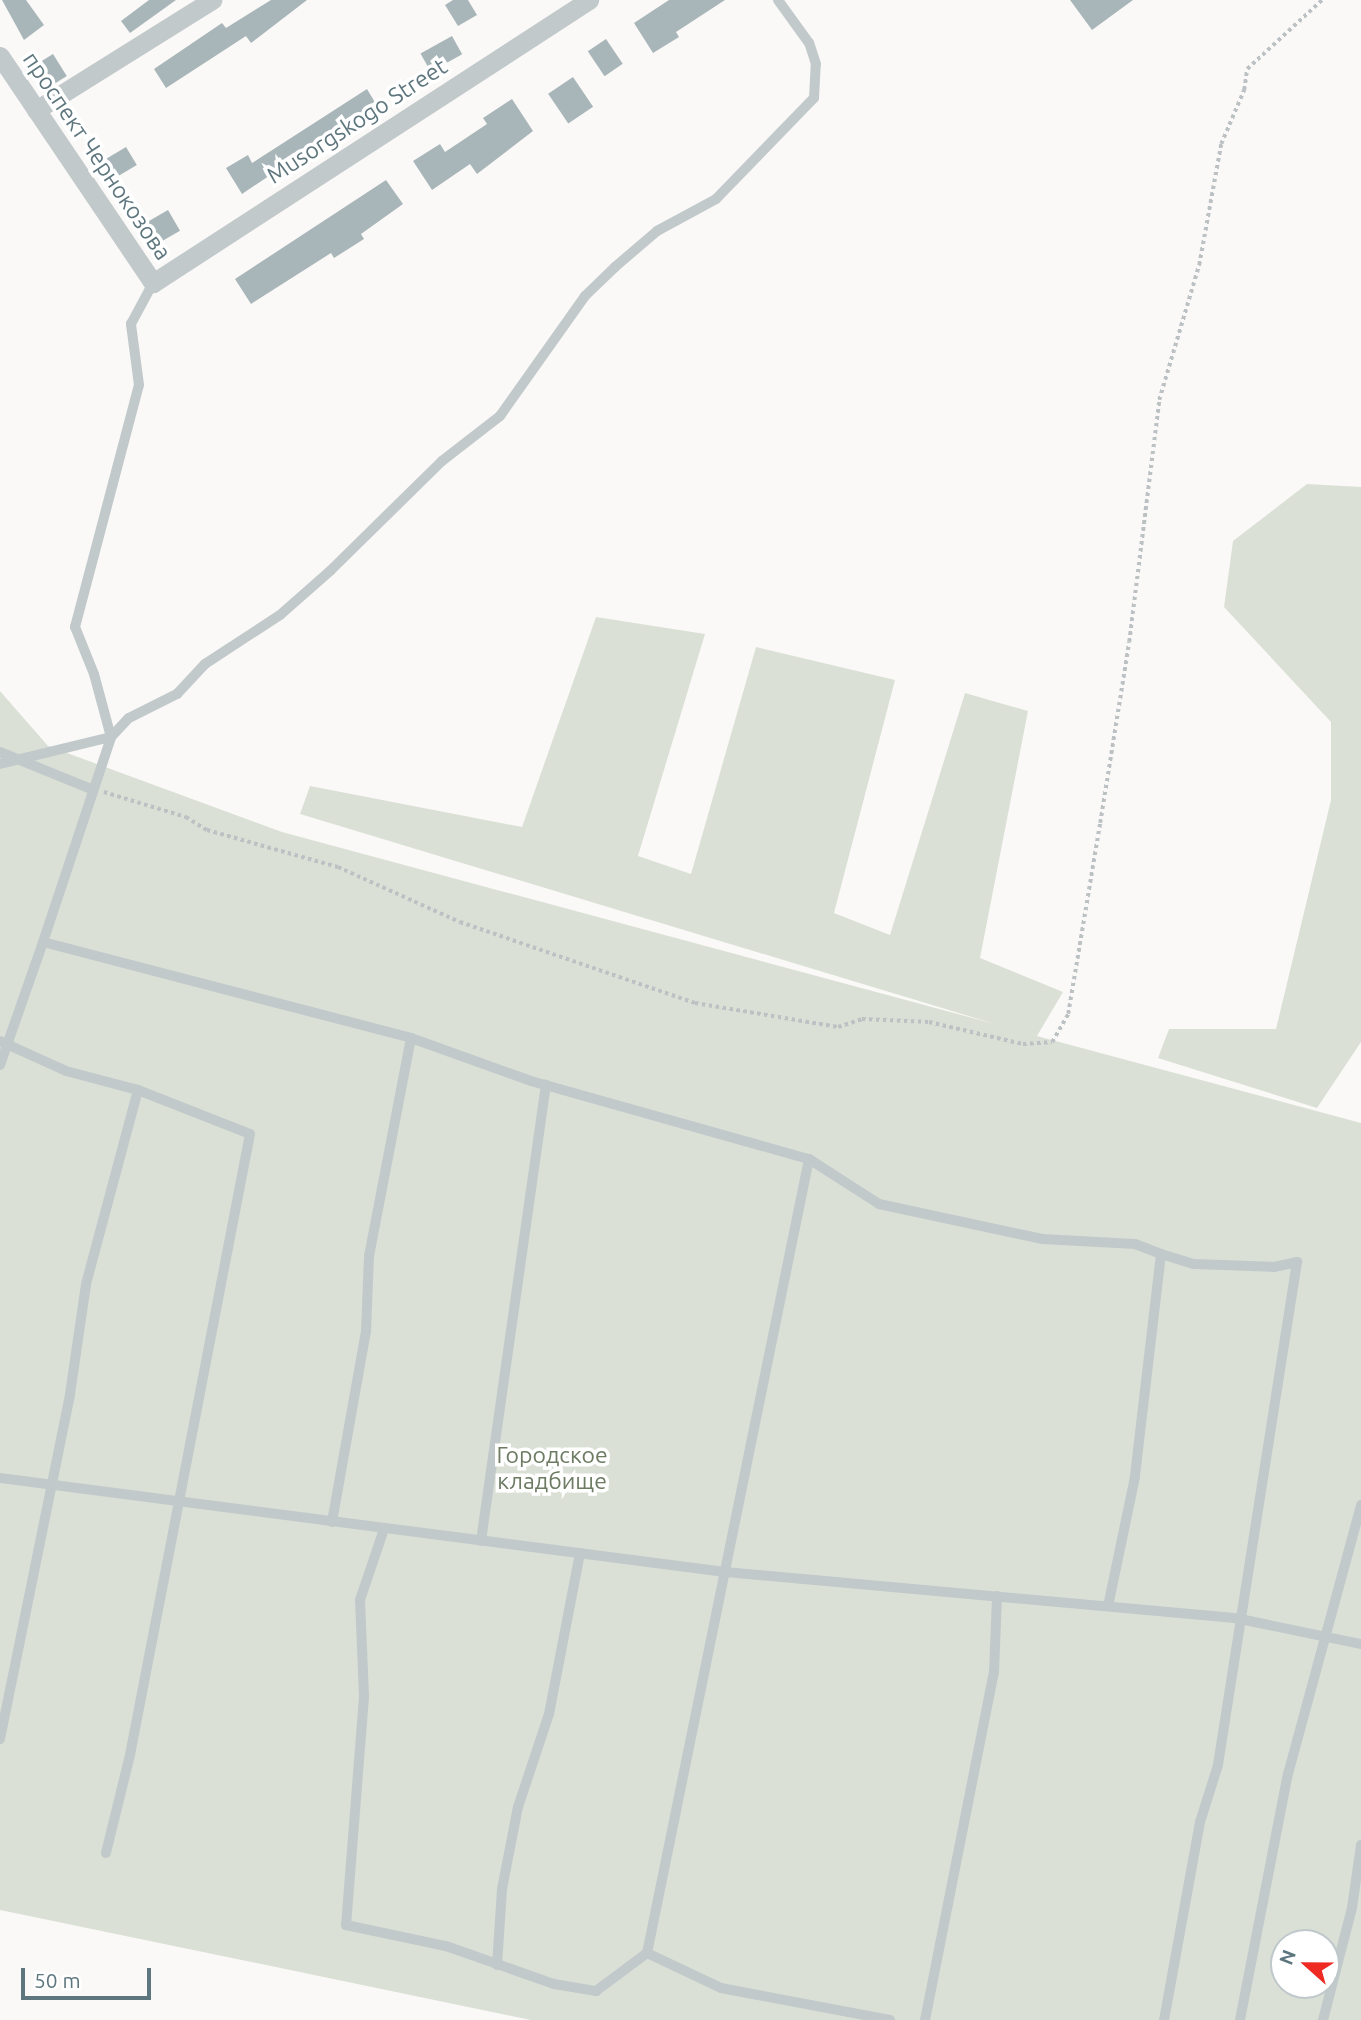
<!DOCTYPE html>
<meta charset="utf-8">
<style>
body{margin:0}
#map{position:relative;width:1361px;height:2020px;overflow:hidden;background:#faf9f7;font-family:Ubuntu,sans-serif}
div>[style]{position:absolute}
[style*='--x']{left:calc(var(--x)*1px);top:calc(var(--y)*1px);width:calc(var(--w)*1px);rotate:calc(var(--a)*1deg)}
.green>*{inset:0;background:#dbe0d6}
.building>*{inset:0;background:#a9b6b9;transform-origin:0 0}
.path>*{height:3.5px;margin-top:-1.75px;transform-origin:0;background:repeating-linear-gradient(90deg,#bcc1c3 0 3.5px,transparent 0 7px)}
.service>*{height:10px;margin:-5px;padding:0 5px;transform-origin:5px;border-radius:5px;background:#c2c9cb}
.minor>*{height:19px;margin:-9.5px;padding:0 9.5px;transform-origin:9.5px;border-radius:9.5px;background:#c2c9cb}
span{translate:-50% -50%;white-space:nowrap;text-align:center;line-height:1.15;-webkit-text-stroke:7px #fff;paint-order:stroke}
.street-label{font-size:23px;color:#5e767e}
.park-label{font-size:23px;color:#6c7b62}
.north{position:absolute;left:1270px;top:1929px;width:70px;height:70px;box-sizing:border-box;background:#fff;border:2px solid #bfc8cb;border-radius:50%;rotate:291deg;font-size:19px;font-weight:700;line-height:28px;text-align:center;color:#5e767e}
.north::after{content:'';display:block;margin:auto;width:24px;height:32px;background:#ee2a23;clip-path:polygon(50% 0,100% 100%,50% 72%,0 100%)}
.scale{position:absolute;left:21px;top:1968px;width:130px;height:32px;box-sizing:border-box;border:4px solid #5e767e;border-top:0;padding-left:9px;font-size:21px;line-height:24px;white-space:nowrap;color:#5e767e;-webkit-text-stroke:5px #fff;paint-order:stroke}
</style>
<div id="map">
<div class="green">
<i style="clip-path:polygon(1307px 484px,1361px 487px,1361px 1042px,1317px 1108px,1158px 1058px,1169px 1029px,1276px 1029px,1331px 800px,1331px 722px,1224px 607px,1233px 541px)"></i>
<i style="clip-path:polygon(evenodd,596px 617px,705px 634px,638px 856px,691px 874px,756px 647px,895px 680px,834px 913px,890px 935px,965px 693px,1028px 711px,980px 958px,1063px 992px,1037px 1036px,1361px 1123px,1361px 2020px,531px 2020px,0 1910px,0 691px,48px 746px,282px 832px,995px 1024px,300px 814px,310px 786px,522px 827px,596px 617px,1284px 1943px,1326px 1943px,1326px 1985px,1284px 1985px,1284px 1943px)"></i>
</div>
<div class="building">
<i style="clip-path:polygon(2px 0,26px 0,44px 25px,24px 40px)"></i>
<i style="clip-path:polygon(149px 0,176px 0,130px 33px,121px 21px)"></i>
<i style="clip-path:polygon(271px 0,307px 0,251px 43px,246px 36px,166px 88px,154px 69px,222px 23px,226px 28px)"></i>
<i style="clip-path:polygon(453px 0,468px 0,477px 15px,458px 26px,445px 5px)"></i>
<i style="clip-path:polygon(669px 0,725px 0,676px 32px,679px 37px,653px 53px,634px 23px)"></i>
<i style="clip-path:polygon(1070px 0,1133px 0,1092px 30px)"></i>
<i style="left:452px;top:36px;width:21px;height:36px;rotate:61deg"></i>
<i style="left:606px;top:39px;width:30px;height:22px;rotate:56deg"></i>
<i style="left:53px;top:54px;width:26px;height:20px;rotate:58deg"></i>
<i style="left:573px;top:77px;width:36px;height:30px;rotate:56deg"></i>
<i style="clip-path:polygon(367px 89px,376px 104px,242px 194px,226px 168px,248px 155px,252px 163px)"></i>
<i style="clip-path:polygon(512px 99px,533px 131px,477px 174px,470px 164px,432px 190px,413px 161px,440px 144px,445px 152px,487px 124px,483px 118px)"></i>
<i style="left:126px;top:147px;width:21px;height:23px;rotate:59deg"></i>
<i style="clip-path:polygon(386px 180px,403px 204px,361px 234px,364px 239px,334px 258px,331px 253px,251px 304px,235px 279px)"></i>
<i style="left:168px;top:210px;width:24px;height:25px;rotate:60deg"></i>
</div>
<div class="path">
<i style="--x:104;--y:792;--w:86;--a:17"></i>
<i style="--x:186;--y:817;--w:25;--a:32"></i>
<i style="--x:207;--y:830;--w:136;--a:15.8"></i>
<i style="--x:338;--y:867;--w:134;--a:24.3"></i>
<i style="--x:460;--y:922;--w:249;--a:19"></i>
<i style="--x:695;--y:1003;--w:145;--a:9.5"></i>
<i style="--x:838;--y:1027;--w:25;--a:-18"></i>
<i style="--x:862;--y:1019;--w:67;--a:2.6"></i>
<i style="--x:929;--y:1022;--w:97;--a:13.2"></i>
<i style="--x:1023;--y:1044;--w:29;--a:-4"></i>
<i style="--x:1052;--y:1042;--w:32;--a:-60"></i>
<i style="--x:1068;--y:1014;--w:194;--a:-80.5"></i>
<i style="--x:1100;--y:823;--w:183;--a:-80.9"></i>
<i style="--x:1129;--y:642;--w:244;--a:-82.9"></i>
<i style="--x:1159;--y:400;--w:141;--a:-73.5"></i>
<i style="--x:1199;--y:265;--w:123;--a:-79.7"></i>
<i style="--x:1221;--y:144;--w:59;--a:-66.9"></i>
<i style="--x:1244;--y:90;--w:21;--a:-82"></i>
<i style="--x:1247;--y:69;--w:102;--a:-42.6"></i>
</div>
<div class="service">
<i style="--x:0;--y:752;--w:98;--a:22.1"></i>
<i style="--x:0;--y:764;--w:114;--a:-13.7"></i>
<i style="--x:111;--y:737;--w:65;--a:-105.1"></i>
<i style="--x:94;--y:674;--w:51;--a:-112"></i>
<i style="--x:75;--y:627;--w:250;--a:-75.2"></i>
<i style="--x:139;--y:385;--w:62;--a:-97.5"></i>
<i style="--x:131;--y:324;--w:47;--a:-61.8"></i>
<i style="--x:43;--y:942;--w:216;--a:-71.6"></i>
<i style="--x:111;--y:737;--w:26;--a:-47"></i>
<i style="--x:129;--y:718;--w:54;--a:-26.6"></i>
<i style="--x:177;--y:694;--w:41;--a:-47"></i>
<i style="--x:205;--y:664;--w:90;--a:-33.2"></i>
<i style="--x:280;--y:615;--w:67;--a:-41.3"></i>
<i style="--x:330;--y:571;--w:157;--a:-44.5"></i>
<i style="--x:442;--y:461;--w:73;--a:-37.8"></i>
<i style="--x:500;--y:416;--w:147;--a:-54.7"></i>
<i style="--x:585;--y:296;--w:42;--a:-44"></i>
<i style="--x:615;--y:267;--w:55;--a:-40.6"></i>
<i style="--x:657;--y:231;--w:67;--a:-28.5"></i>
<i style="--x:716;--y:199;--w:141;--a:-45.9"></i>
<i style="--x:814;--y:98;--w:34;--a:-87"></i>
<i style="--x:816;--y:64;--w:22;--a:-108"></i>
<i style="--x:809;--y:43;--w:53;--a:-125.8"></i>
<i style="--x:0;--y:1041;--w:72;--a:24.4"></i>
<i style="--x:66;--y:1071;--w:74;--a:14.8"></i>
<i style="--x:138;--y:1090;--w:120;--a:21.4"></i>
<i style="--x:250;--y:1134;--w:632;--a:100.94"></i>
<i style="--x:130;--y:1755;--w:101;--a:103.8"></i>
<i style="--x:0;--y:1065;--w:130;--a:-70.7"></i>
<i style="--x:43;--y:942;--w:380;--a:14.6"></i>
<i style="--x:411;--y:1038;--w:127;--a:19.7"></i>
<i style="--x:531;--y:1081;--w:289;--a:15.7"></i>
<i style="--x:809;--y:1159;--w:810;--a:101.53"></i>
<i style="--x:809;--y:1159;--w:83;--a:32.7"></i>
<i style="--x:879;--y:1204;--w:167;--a:12.1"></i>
<i style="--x:1042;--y:1239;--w:93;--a:3.1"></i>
<i style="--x:1135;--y:1244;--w:28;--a:21"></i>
<i style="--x:1161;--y:1254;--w:225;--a:96.7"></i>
<i style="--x:1135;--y:1477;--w:132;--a:101.8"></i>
<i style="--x:1161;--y:1254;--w:34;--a:17"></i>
<i style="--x:1194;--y:1264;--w:80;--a:2.1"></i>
<i style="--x:1274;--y:1267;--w:24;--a:-12"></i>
<i style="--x:1297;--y:1262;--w:509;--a:98.93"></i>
<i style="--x:1218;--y:1765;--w:60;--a:107.5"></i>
<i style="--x:1200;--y:1822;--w:201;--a:100.3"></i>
<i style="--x:0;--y:1478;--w:731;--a:7.39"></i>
<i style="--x:725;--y:1572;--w:512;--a:5.15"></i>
<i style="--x:1235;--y:1618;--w:129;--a:11.7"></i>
<i style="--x:332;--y:1522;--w:194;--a:-79.9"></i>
<i style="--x:366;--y:1331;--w:75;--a:-87.7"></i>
<i style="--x:369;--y:1256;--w:222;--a:-79.1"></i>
<i style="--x:384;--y:1529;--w:75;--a:108.7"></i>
<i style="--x:360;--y:1600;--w:97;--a:87.6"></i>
<i style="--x:364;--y:1697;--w:229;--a:94.5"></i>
<i style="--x:346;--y:1925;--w:102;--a:11.9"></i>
<i style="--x:446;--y:1946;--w:114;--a:19.4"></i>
<i style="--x:554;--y:1984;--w:43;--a:9.5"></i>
<i style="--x:596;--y:1991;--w:64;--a:-36.7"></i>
<i style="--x:647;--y:1953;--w:82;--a:25.3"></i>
<i style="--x:721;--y:1988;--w:172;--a:10.7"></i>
<i style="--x:481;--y:1541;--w:461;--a:-81.9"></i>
<i style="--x:0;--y:1739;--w:352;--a:-78.5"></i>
<i style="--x:70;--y:1394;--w:111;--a:-81.7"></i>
<i style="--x:86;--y:1284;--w:201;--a:-75"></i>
<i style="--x:497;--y:1965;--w:76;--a:-86.2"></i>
<i style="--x:502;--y:1889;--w:84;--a:-79"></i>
<i style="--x:518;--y:1807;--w:98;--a:-71.6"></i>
<i style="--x:549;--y:1714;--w:164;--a:-79.1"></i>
<i style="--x:925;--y:2020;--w:355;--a:-78.8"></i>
<i style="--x:994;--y:1672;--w:76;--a:-87.7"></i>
<i style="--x:1240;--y:2020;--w:251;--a:-79"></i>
<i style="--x:1288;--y:1774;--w:279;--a:-74.8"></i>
<i style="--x:1323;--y:2020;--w:116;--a:-75.5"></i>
<i style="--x:1352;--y:1908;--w:64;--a:-81.9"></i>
</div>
<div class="minor">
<i style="--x:0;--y:56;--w:274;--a:56"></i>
<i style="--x:153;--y:283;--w:520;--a:-32.99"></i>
<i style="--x:36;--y:110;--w:208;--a:-32"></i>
</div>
<div class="street-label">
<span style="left:357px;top:121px;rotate:-33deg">Musorgskogo Street</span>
<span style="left:97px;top:156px;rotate:56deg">проспект Чернокозова</span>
</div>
<div class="park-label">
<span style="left:552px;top:1468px">Городское<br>кладбище</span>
</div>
<div class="north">N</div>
<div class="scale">50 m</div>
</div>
